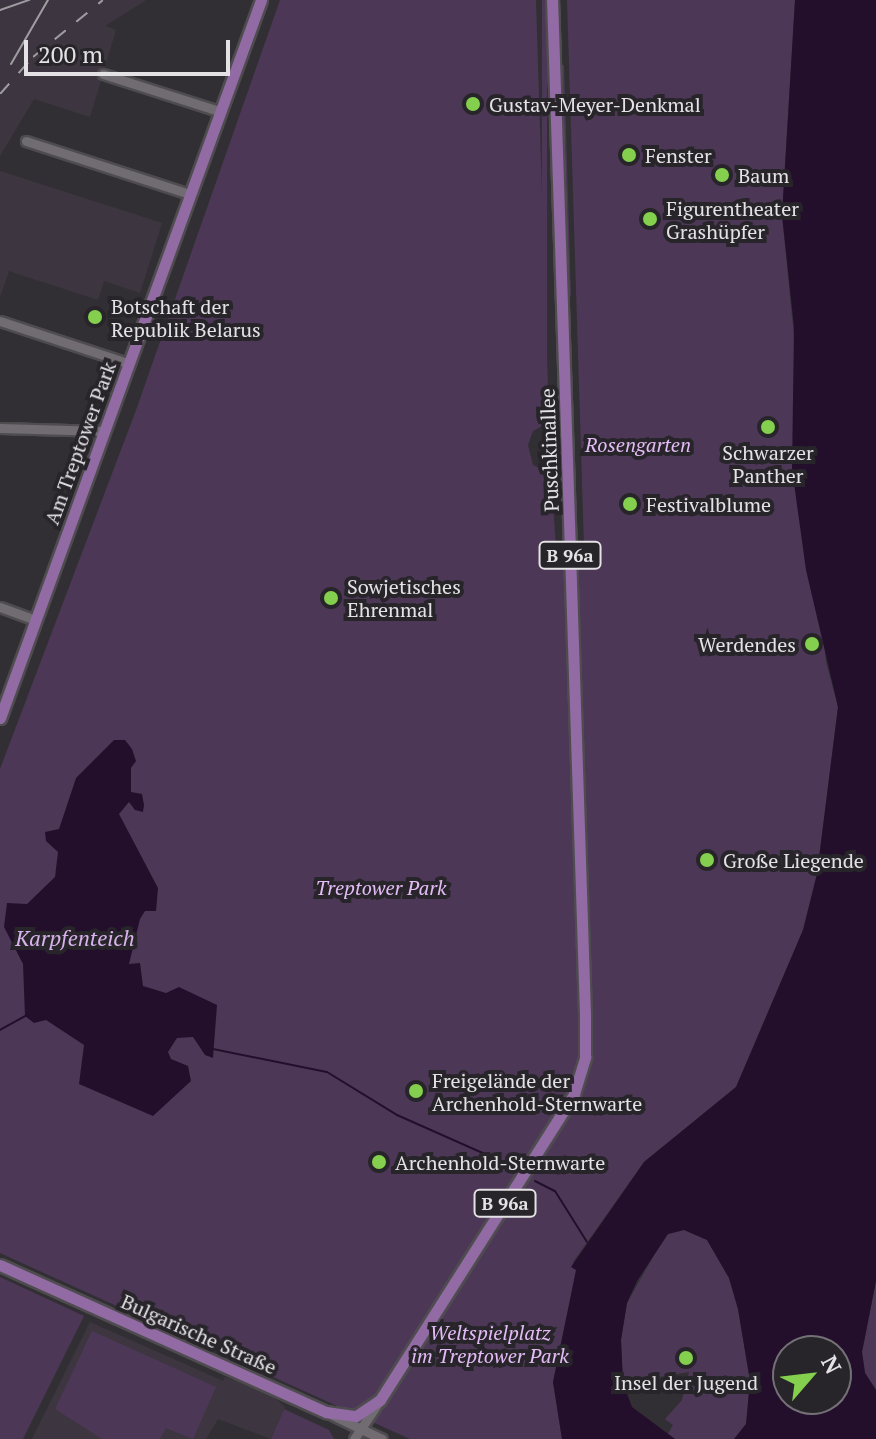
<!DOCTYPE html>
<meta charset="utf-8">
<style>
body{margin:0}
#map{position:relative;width:876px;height:1439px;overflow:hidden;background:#322f34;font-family:"PT Serif",serif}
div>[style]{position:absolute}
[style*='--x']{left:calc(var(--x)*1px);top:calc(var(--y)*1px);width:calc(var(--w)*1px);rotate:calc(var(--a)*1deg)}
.built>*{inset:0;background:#3d3641}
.green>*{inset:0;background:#4c3856;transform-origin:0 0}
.water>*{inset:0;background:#230f2c}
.stream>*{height:2px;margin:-1px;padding:0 1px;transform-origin:1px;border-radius:1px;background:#230f2c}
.roads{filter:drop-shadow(2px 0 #4f4c50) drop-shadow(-2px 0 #4f4c50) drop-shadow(0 2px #4f4c50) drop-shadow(0 -2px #4f4c50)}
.minor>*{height:9px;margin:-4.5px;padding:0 4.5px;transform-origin:4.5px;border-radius:4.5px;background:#706c72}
.major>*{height:11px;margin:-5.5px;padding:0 5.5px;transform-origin:5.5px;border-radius:5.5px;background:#926ba4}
.tram>*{height:2px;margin:-1px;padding:0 1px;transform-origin:1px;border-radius:1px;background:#9f9da1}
.rail>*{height:2px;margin-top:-1px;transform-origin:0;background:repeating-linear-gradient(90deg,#9f9da1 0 14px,transparent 0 28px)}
.dots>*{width:22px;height:22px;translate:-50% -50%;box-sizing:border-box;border:4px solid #28252a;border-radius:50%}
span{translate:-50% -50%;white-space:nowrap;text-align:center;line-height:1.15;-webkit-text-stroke:8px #28252a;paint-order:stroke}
.shield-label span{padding:2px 6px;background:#28252a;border:2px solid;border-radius:6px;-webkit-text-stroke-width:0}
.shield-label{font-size:18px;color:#e4e2e5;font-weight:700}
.poi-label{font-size:20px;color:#e4e2e5}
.left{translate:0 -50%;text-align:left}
.right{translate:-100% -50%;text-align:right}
.street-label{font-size:20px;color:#e4e2e5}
.park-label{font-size:20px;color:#e3bbf6;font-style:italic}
.water-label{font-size:22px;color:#d8b2ec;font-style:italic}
.north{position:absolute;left:772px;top:1335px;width:80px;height:80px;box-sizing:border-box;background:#28252a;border:2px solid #737175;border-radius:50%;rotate:62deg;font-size:22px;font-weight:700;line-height:32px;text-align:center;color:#e4e2e5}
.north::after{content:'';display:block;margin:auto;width:28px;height:36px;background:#84d04e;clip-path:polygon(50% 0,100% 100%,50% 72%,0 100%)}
.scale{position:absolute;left:24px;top:40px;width:206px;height:36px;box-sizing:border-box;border:4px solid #e4e2e5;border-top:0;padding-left:10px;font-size:24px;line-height:28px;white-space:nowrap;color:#e4e2e5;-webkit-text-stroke:6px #28252a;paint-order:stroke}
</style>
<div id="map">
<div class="built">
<i style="clip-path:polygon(0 0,146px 0,105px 26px,116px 30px,90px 117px,34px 99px,0 156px)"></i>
<i style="clip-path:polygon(0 171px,162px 223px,140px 293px,104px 281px,98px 300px,9px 271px,0 297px)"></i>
<i style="clip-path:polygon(90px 1322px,223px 1381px,225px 1377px,238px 1381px,271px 1395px,285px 1407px,271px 1439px,218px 1419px,206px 1439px,32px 1439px)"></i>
</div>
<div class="green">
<i style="clip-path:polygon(280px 0,536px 0,549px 422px,533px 431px,528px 445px,533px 465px,551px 474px,556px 548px,584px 546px,567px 0,795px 0,782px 215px,826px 662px,838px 707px,817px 874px,803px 930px,736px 1087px,644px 1162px,573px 1262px,577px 1270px,553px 1382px,562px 1439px,410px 1439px,0 1253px,0 769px,135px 413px)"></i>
<i style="left:542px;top:0;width:5px;height:414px"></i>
<i style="clip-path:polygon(559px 65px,564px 65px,571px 296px,567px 295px)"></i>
<i style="clip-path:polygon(684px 1230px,707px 1240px,729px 1278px,738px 1309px,750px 1381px,746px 1424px,734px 1439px,675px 1439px,668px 1434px,673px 1425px,665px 1419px,682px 1400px,689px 1372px,623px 1383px,621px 1340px,627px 1303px,661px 1243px,668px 1234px)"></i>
<i style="clip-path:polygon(0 1277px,84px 1316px,23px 1439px,0 1439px)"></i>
<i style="clip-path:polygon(876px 1281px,876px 1390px,865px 1373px,862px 1352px)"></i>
<i style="clip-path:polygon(92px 1331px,216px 1387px,193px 1439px,166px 1428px,160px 1439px,102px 1439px,55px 1409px)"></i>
<i style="clip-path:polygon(284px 1409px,329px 1430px,334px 1439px,271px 1439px)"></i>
</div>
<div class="water">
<i style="clip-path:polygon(evenodd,795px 0,876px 0,876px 1281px,862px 1352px,865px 1373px,876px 1390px,876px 1439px,734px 1439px,746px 1424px,750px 1381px,738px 1309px,729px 1278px,707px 1240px,684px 1230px,668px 1234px,637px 1281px,627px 1303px,621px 1340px,623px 1383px,632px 1407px,675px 1439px,562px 1439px,553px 1382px,576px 1270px,571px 1267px,644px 1162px,736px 1087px,803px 930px,817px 874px,838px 707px,806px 570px,792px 469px,794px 327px,782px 215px,795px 0,788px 1351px,836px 1351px,836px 1399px,788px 1399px,788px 1351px)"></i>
<i style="clip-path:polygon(114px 740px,125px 740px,132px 749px,136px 761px,131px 768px,131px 792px,142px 794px,144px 805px,143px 812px,135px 810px,129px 802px,119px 814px,158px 888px,156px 911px,145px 911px,140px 919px,129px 964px,140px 963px,143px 986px,166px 993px,179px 987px,217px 1005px,213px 1058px,205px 1055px,193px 1037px,177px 1038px,168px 1052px,171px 1059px,188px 1066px,191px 1081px,153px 1116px,79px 1084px,84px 1045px,46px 1020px,34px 1023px,25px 1016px,23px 964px,4px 927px,7px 903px,27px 904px,55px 877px,58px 852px,46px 841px,45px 832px,59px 829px,76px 778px)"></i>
</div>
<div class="stream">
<i style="--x:0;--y:1030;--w:31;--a:-29"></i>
<i style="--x:213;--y:1049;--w:116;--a:11.4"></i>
<i style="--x:327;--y:1072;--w:82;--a:31.6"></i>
<i style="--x:397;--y:1115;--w:126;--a:23.9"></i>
<i style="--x:535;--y:1181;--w:22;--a:27"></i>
<i style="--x:555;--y:1191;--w:60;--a:57.9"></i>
</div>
<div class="roads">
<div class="minor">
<i style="--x:103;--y:74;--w:122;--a:17.7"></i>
<i style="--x:26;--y:141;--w:171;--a:18"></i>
<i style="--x:0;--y:321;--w:135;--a:18.2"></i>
<i style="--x:0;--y:428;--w:103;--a:1.7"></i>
<i style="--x:0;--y:607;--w:37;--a:20"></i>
<i style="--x:326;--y:1412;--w:62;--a:25.7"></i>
<i style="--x:354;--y:1439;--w:43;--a:-56.3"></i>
</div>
<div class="major">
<i style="--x:0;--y:718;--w:764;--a:-70.02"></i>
<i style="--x:0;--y:1265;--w:358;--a:24.3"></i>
<i style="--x:326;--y:1412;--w:30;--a:8"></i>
<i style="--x:356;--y:1416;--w:29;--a:-34"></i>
<i style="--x:380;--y:1400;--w:362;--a:-57.6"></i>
<i style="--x:574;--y:1094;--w:39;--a:-73"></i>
<i style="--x:585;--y:1057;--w:43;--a:-90"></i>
<i style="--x:585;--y:1014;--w:1015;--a:-91.86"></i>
</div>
</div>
<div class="tram">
<i style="--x:0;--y:10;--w:31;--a:-19"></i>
<i style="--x:11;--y:64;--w:74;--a:-60"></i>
</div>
<div class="rail">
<i style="--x:0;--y:94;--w:50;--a:-48.3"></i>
<i style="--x:33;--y:57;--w:90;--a:-39.2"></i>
</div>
<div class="dots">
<i style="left:473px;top:104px;background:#84d04e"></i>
<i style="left:629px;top:155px;background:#84d04e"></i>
<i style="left:722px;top:175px;background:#84d04e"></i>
<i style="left:650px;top:219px;background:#84d04e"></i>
<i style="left:95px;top:317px;background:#84d04e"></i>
<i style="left:768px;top:427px;background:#84d04e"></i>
<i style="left:630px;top:504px;background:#84d04e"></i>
<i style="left:331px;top:598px;background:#84d04e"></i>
<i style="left:812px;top:644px;background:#84d04e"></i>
<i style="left:707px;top:860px;background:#84d04e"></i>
<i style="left:416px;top:1091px;background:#84d04e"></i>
<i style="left:379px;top:1162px;background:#84d04e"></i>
<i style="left:686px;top:1358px;background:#84d04e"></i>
</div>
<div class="shield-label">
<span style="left:570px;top:555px">B 96a</span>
<span style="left:505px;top:1203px">B 96a</span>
</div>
<div class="poi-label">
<span class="left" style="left:489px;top:104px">Gustav-Meyer-Denkmal</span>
<span class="left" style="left:645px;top:155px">Fenster</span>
<span class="left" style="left:738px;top:175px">Baum</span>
<span class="left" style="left:666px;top:220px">Figurentheater<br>Grashüpfer</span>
<span class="left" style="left:111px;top:318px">Botschaft der<br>Republik Belarus</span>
<span style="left:768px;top:464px">Schwarzer<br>Panther</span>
<span class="left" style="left:646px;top:504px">Festivalblume</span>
<span class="left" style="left:347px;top:598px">Sowjetisches<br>Ehrenmal</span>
<span class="right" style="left:796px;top:644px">Werdendes</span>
<span class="left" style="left:723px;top:860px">Große Liegende</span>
<span class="left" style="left:432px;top:1092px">Freigelände der<br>Archenhold-Sternwarte</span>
<span class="left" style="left:395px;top:1162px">Archenhold-Sternwarte</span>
<span style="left:686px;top:1382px">Insel der Jugend</span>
</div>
<div class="street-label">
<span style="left:80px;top:443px;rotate:-70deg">Am Treptower Park</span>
<span style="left:549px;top:450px;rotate:-92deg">Puschkinallee</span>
<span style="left:199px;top:1334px;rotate:24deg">Bulgarische Straße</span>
</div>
<div class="park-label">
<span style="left:638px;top:444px">Rosengarten</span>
<span style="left:381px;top:887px">Treptower Park</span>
<span style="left:490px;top:1344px">Weltspielplatz<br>im Treptower Park</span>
</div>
<div class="water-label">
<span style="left:75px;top:938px">Karpfenteich</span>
</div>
<div class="north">N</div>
<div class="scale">200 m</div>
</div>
